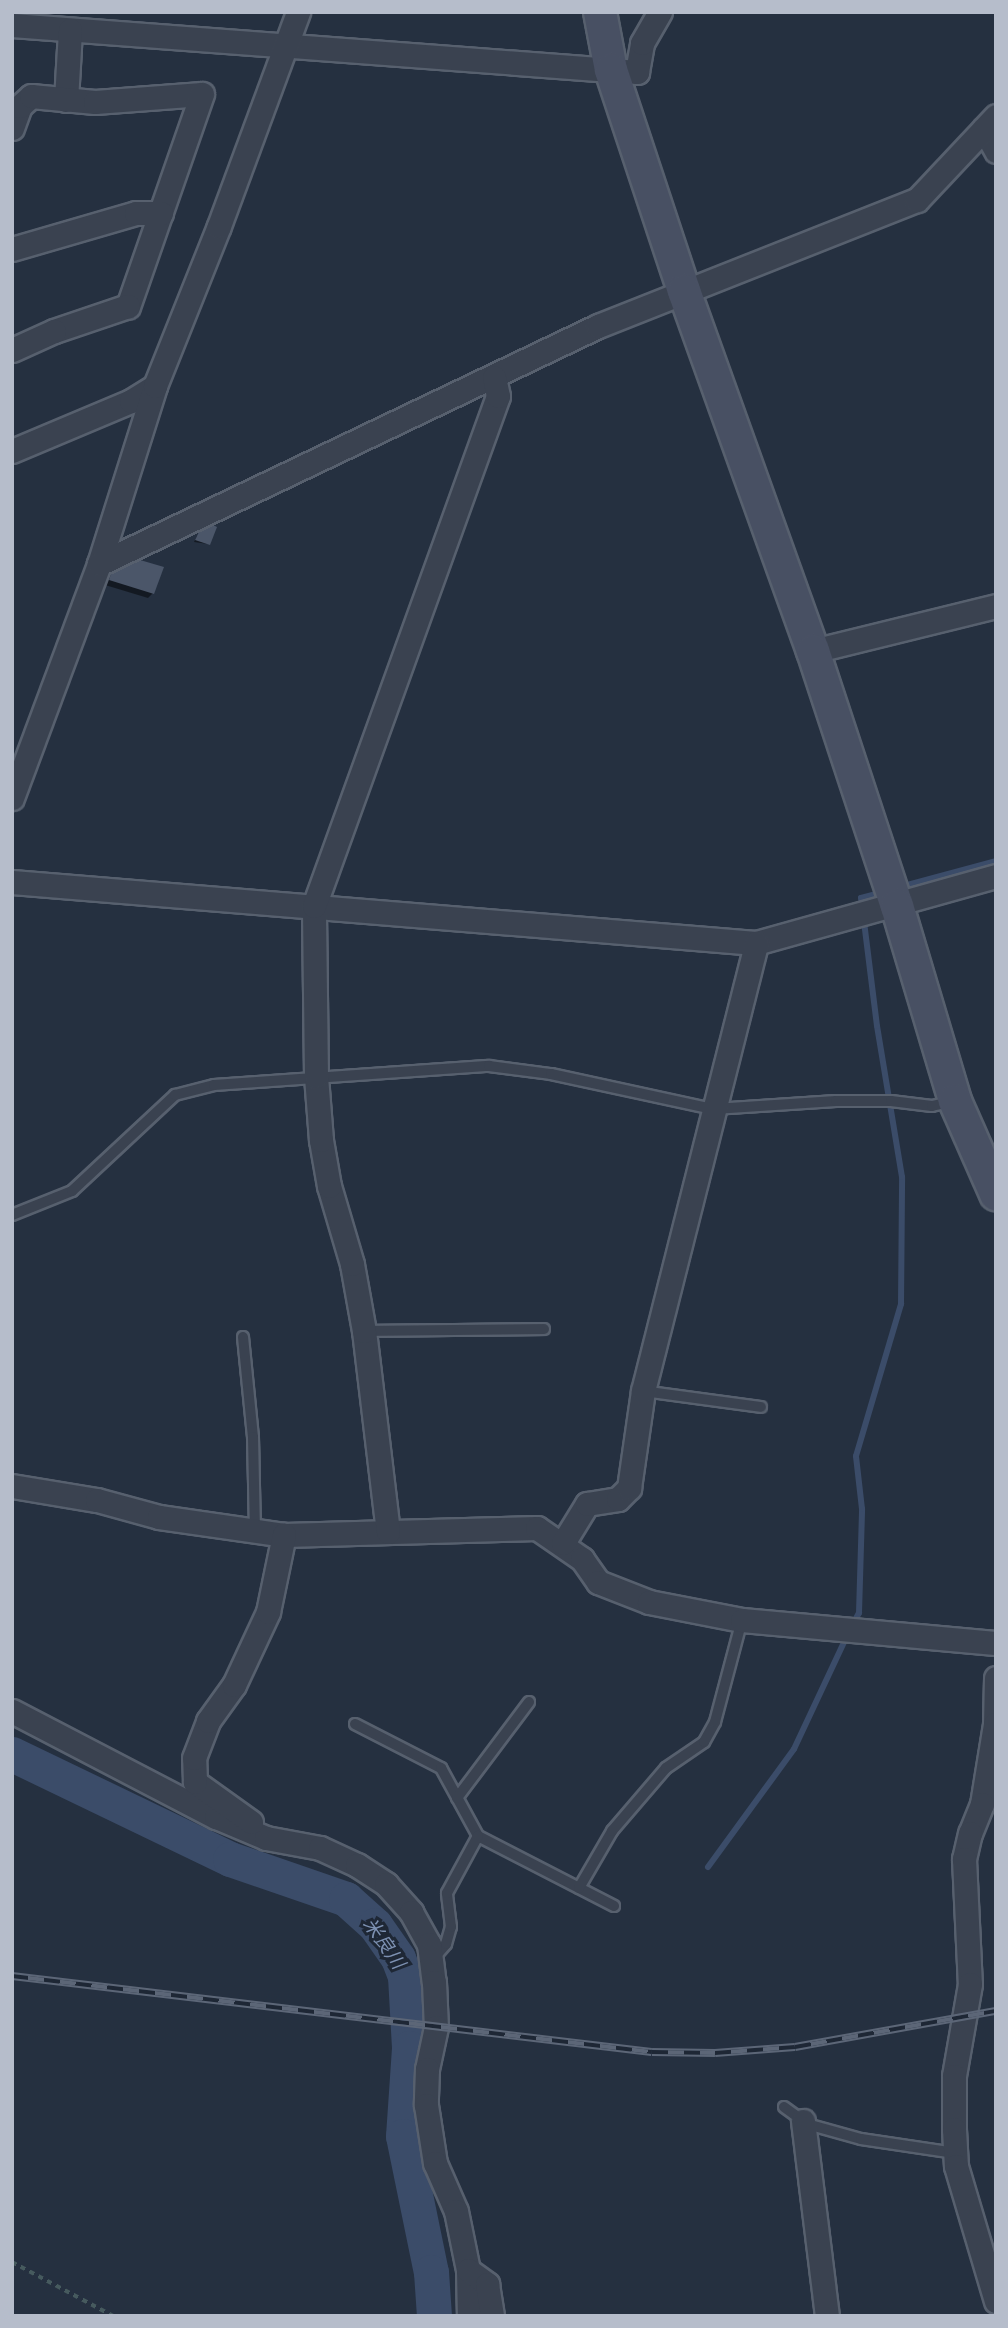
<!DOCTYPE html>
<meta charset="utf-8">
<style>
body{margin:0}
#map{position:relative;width:1008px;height:2328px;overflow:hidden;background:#253040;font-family:"Source Sans 3","Noto Sans JP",sans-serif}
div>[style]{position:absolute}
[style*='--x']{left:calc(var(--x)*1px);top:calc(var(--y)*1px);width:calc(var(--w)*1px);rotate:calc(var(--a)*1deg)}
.shadow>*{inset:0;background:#0007}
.stream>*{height:6px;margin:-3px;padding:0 3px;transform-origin:3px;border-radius:3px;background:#3b4c69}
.river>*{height:35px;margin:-17.5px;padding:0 17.5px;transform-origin:17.5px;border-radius:17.5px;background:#3b4c69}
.building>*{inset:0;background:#4b5669}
.path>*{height:3.5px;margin-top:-1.75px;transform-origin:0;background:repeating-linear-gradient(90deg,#465a5e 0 5px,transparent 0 10px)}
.roads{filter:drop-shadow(2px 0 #57606e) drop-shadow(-2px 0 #57606e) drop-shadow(0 2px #57606e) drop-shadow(0 -2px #57606e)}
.lane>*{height:10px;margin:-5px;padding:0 5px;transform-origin:5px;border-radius:5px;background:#3a4250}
.street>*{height:23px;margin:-11.5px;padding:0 11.5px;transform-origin:11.5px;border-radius:11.5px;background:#3a4250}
.secondary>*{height:32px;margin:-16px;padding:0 16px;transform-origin:16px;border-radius:16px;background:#485063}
.rail>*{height:8px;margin-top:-4px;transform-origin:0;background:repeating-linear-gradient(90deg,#1e2735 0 16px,#5c6677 0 32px);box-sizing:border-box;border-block:2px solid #5c6677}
span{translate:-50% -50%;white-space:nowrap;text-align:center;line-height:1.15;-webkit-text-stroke:6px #1e2735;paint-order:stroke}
.water-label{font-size:19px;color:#7d91b2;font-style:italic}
.frame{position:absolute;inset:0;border:14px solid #b6bdcb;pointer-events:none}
</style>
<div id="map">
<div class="shadow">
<i style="clip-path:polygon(197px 536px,208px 544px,194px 542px)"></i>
<i style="clip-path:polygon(112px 575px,153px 593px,148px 598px,105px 585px)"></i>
</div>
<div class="stream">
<i style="--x:900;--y:887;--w:99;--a:-15.2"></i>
<i style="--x:852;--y:1626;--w:15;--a:-62"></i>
<i style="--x:859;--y:1613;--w:104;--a:-88.3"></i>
<i style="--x:862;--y:1509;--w:53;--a:-96.5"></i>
<i style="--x:856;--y:1456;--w:159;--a:-73.5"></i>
<i style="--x:901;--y:1304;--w:127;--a:-89.5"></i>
<i style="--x:902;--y:1177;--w:153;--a:-99.4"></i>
<i style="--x:877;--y:1026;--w:129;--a:-97.1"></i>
<i style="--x:861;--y:898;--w:23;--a:-15"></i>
<i style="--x:708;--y:1867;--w:146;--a:-53.9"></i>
<i style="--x:794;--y:1749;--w:125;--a:-64.9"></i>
</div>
<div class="river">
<i style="--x:12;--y:1754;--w:242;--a:25.7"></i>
<i style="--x:230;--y:1859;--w:123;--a:19"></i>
<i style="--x:346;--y:1899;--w:39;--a:42"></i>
<i style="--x:375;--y:1925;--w:40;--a:55.1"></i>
<i style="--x:398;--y:1958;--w:19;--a:69"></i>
<i style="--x:405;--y:1976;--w:72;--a:86.8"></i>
<i style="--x:409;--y:2048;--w:88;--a:93.9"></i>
<i style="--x:403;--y:2136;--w:139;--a:78.4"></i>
<i style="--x:431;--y:2272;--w:44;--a:86.1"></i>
</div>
<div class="building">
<i style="clip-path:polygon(213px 525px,217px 527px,210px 545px,195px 540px,199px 532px)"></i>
<i style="clip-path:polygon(140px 560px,164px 567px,154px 594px,109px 580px,111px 574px)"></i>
</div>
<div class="path">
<i style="--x:12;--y:2262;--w:115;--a:28.1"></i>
</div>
<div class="roads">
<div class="lane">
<i style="--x:12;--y:1215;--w:65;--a:-21.8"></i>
<i style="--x:72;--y:1191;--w:141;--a:-43"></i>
<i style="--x:175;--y:1095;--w:40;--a:-14.4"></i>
<i style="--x:214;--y:1085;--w:276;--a:-4"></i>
<i style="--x:489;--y:1066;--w:63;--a:7.4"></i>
<i style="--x:551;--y:1074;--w:166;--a:12.2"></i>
<i style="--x:713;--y:1109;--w:123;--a:-3.7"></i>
<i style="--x:836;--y:1101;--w:55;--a:0"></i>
<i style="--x:891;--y:1101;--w:41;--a:7"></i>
<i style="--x:932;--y:1106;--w:23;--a:-13"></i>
<i style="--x:364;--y:1331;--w:180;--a:-0.6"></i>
<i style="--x:243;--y:1337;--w:100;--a:84.3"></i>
<i style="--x:253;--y:1437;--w:94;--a:88.8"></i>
<i style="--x:643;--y:1391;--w:119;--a:7.7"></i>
<i style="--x:355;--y:1724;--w:97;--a:27.1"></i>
<i style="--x:441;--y:1768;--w:77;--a:61.4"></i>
<i style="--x:478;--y:1836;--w:153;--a:27.2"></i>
<i style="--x:457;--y:1798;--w:120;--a:-53.1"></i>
<i style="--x:579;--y:1888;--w:66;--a:-59.9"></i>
<i style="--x:612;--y:1831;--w:83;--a:-49.4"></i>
<i style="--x:666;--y:1768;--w:46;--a:-34.4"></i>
<i style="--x:704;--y:1742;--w:23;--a:-61"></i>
<i style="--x:715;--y:1722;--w:106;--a:-75.2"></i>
<i style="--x:433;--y:1959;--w:20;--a:-49"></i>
<i style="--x:446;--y:1944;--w:18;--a:-74"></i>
<i style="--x:451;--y:1927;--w:34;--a:-97"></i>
<i style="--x:447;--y:1893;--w:65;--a:-61.5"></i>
<i style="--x:784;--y:2107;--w:29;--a:36"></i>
<i style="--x:807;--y:2124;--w:56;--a:15.5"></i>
<i style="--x:861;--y:2139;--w:95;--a:8.5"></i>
</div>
<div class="street">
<i style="--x:12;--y:25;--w:627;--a:4.3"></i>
<i style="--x:637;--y:72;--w:29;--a:-80"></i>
<i style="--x:642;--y:43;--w:36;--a:-60"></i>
<i style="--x:66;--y:100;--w:70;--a:-86.7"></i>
<i style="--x:12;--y:128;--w:23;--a:-70"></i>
<i style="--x:20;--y:106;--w:15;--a:-42"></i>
<i style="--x:31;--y:96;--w:64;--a:5.4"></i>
<i style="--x:95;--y:102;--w:107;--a:-4.3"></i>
<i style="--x:202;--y:94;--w:225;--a:109.2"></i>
<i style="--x:128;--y:306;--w:78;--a:161.3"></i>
<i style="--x:54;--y:331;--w:46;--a:155.7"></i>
<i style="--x:984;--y:129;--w:25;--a:61"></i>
<i style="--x:12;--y:249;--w:129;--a:-16.2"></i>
<i style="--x:136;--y:213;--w:25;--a:0"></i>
<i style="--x:12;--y:451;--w:129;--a:-22.8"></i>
<i style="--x:131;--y:401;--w:28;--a:-32"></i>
<i style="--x:99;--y:564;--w:187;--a:-72.5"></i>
<i style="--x:155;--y:386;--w:172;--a:-68.2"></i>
<i style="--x:219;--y:226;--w:228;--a:-69.7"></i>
<i style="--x:813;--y:651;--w:188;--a:-13.8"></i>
<i style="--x:12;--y:798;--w:250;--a:-69.6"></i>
<i style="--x:99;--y:564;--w:553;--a:-25.5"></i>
<i style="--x:598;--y:326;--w:343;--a:-21.6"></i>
<i style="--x:917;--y:200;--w:115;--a:-46.8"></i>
<i style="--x:12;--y:882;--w:746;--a:4.69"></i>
<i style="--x:756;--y:943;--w:249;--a:-15.6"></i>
<i style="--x:12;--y:1486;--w:86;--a:9.4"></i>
<i style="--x:97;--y:1500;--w:64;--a:15.3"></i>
<i style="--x:159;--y:1517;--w:126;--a:8.2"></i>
<i style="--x:284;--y:1535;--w:253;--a:-1.6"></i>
<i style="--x:537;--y:1528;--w:55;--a:34.6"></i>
<i style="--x:582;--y:1559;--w:28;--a:55"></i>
<i style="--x:598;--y:1582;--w:55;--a:21.4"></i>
<i style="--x:649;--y:1602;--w:95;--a:11"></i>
<i style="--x:742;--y:1620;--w:254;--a:5.2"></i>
<i style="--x:388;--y:1532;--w:202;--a:-96.8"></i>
<i style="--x:364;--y:1331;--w:68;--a:-100.2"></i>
<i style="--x:352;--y:1264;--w:81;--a:-106.4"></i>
<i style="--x:329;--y:1186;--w:47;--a:-99.9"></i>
<i style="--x:321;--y:1140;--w:64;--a:-94.5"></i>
<i style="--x:316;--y:1076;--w:170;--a:-90.7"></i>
<i style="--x:314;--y:906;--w:542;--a:-70.16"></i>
<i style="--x:498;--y:396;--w:19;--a:-102"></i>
<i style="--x:563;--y:1543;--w:46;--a:-58.4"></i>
<i style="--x:587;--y:1504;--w:31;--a:-9"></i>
<i style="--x:618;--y:1499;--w:16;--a:-45"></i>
<i style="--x:629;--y:1488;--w:98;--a:-81.8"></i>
<i style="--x:643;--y:1391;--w:462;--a:-75.8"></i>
<i style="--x:996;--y:1678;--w:46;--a:91.2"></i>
<i style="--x:995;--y:1724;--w:81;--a:99.2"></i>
<i style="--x:982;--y:1804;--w:31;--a:112"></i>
<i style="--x:970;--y:1833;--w:27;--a:103"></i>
<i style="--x:964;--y:1859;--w:125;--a:87.3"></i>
<i style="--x:970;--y:1984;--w:93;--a:99.9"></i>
<i style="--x:954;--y:2076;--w:53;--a:90"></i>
<i style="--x:954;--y:2129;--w:37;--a:87"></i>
<i style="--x:956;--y:2166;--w:141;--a:73.5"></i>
<i style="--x:12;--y:1711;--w:230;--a:27.5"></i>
<i style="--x:216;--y:1817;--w:54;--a:22.8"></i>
<i style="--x:266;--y:1838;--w:55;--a:10.5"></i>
<i style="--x:320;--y:1848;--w:41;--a:24.7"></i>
<i style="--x:357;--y:1865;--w:35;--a:33"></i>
<i style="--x:386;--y:1884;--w:38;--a:48"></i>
<i style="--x:411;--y:1912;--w:37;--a:61"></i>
<i style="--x:429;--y:1944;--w:38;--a:83"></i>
<i style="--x:434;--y:1982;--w:45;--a:87.5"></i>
<i style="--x:436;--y:2027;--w:43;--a:102.1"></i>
<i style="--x:427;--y:2069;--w:36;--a:92"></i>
<i style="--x:426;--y:2105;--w:59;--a:81.2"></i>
<i style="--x:435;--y:2163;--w:52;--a:66.4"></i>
<i style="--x:456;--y:2211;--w:60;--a:78.5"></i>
<i style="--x:468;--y:2270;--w:46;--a:88.8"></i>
<i style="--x:251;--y:1822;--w:69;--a:-144.5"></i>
<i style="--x:195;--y:1782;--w:24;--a:-92"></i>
<i style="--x:194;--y:1758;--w:40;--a:-69"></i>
<i style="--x:208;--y:1721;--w:44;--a:-54.2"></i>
<i style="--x:234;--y:1685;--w:81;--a:-65"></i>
<i style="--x:268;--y:1612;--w:79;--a:-78.3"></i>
<i style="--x:803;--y:2121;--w:196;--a:83"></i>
<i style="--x:468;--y:2270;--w:24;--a:36"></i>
<i style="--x:487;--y:2284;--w:32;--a:81"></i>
</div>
<div class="secondary">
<i style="--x:600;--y:12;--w:59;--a:79.3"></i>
<i style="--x:611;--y:70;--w:233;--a:71.7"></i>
<i style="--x:684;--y:291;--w:382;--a:70.3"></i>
<i style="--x:813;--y:651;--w:268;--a:71.8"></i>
<i style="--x:897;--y:906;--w:203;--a:73.4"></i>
<i style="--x:955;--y:1101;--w:102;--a:66.2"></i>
</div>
</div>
<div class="rail">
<i style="--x:12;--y:1976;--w:644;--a:6.77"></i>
<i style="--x:652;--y:2052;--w:63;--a:0.9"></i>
<i style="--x:715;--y:2053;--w:80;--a:-4.3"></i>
<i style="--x:795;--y:2047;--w:204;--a:-10.2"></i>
</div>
<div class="water-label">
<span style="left:383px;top:1944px;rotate:55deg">米良川</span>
</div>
<div class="frame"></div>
</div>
